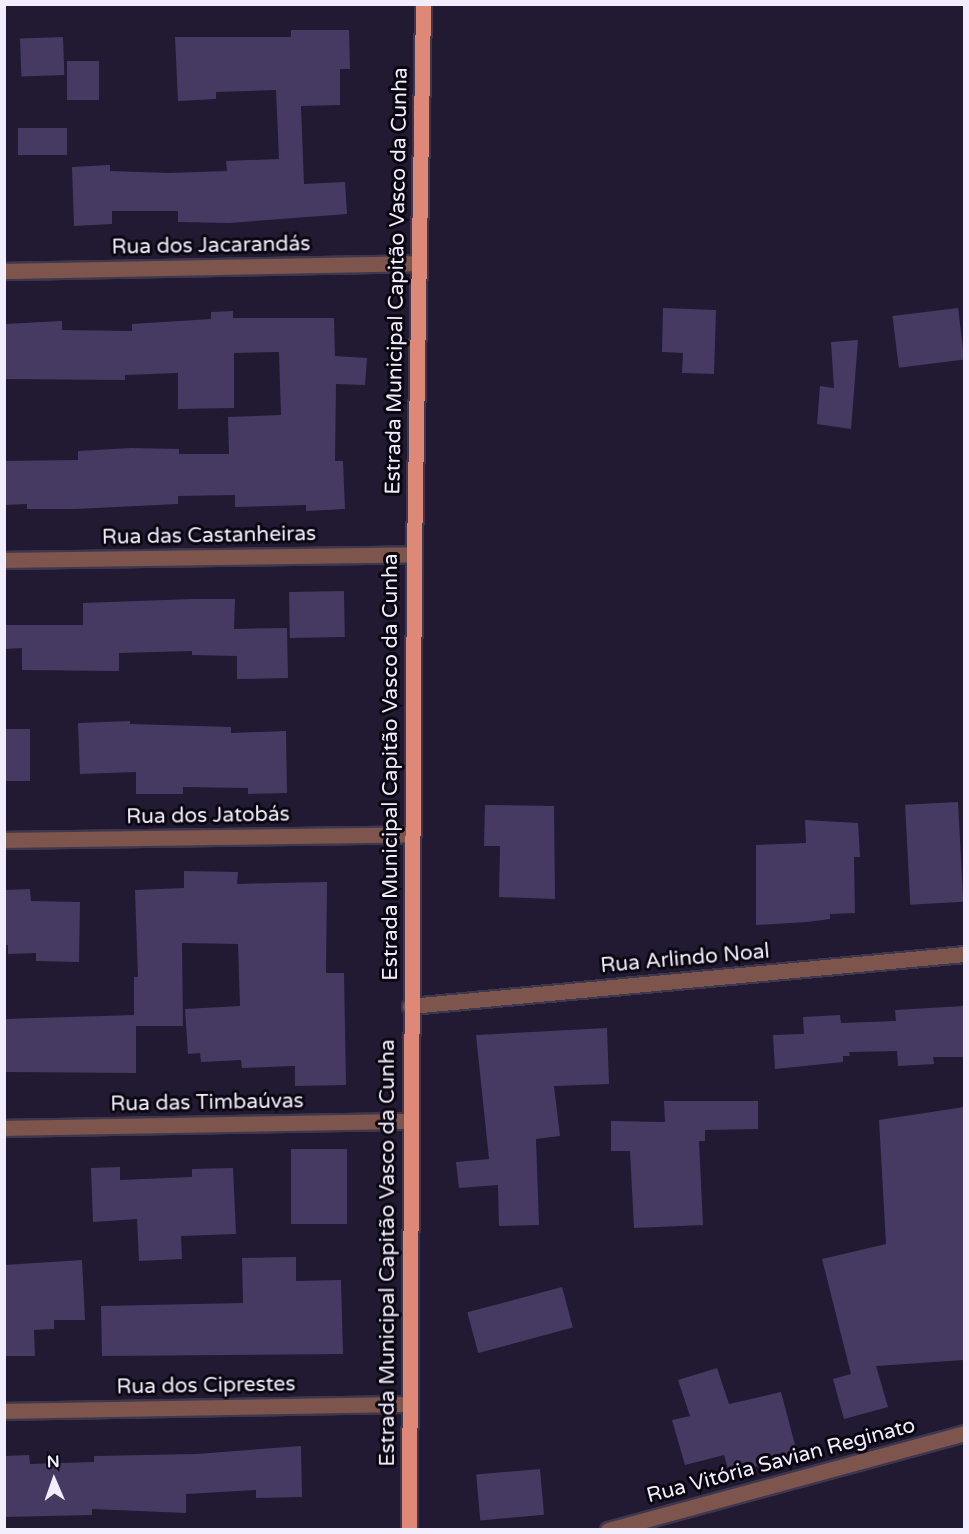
<!DOCTYPE html>
<meta charset="utf-8">
<style>
body{margin:0}
#map{position:relative;width:969px;height:1534px;overflow:hidden;background:#211a32;font-family:"Varela Round",sans-serif}
div>[style]{position:absolute}
[style*='--x']{left:calc(var(--x)*1px);top:calc(var(--y)*1px);width:calc(var(--w)*1px);rotate:calc(var(--a)*1deg)}
.building>*{inset:0;background:#463a62;transform-origin:0 0}
.roads{filter:drop-shadow(2px 0 #3e384e) drop-shadow(-2px 0 #3e384e) drop-shadow(0 2px #3e384e) drop-shadow(0 -2px #3e384e)}
.minor>*{height:15px;margin:-7.5px;padding:0 7.5px;transform-origin:7.5px;border-radius:7.5px;background:#7e554c}
.major>*{height:15px;margin:-7.5px;padding:0 7.5px;transform-origin:7.5px;border-radius:7.5px;background:#de8977}
span{translate:-50% -50%;white-space:nowrap;text-align:center;line-height:1.15;-webkit-text-stroke:6px #0a0711;paint-order:stroke}
.street-label{font-size:21px;color:#f1edfd}
.frame{position:absolute;inset:0;border:6px solid #f1edfd;pointer-events:none}
.north{position:absolute;left:24px;top:1450px;width:60px;height:60px;-webkit-text-stroke:4px #0a0711;paint-order:stroke;rotate:358deg;font-size:16px;font-weight:700;line-height:24px;text-align:center;color:#f1edfd}
.north::after{content:'';display:block;margin:auto;width:21px;height:27px;background:#f1edfd;clip-path:polygon(50% 0,100% 100%,50% 72%,0 100%)}
</style>
<div id="map">
<div class="building">
<i style="clip-path:polygon(291px 30px,349px 30px,350px 69px,340px 69px,340px 105px,301px 106px,304px 184px,345px 182px,347px 214px,229px 223px,178px 222px,178px 211px,112px 211px,112px 224px,74px 226px,72px 167px,110px 165px,110px 171px,169px 173px,227px 171px,226px 161px,279px 159px,276px 90px,216px 92px,216px 99px,178px 101px,175px 37px,291px 37px)"></i>
<i style="left:63px;top:37px;width:38px;height:43px;rotate:88deg"></i>
<i style="left:67px;top:61px;width:32px;height:39px"></i>
<i style="left:18px;top:128px;width:49px;height:27px"></i>
<i style="clip-path:polygon(663px 308px,716px 310px,714px 374px,682px 373px,683px 353px,662px 352px)"></i>
<i style="left:958px;top:308px;width:52px;height:66px;rotate:83deg"></i>
<i style="clip-path:polygon(233px 311px,233px 318px,334px 318px,335px 356px,367px 358px,365px 385px,336px 384px,335px 461px,343px 461px,345px 509px,306px 511px,306px 505px,235px 507px,235px 495px,178px 496px,178px 504px,75px 509px,27px 509px,27px 504px,4px 505px,4px 461px,78px 460px,78px 451px,131px 448px,179px 449px,179px 454px,229px 454px,228px 417px,281px 415px,279px 352px,234px 353px,234px 408px,178px 409px,178px 373px,125px 375px,125px 380px,4px 379px,4px 324px,62px 321px,62px 330px,132px 331px,132px 324px,211px 319px,211px 312px)"></i>
<i style="clip-path:polygon(858px 340px,851px 429px,817px 424px,820px 386px,834px 388px,831px 342px)"></i>
<i style="left:344px;top:591px;width:46px;height:55px;rotate:89deg"></i>
<i style="clip-path:polygon(192px 599px,235px 599px,234px 629px,287px 628px,288px 678px,237px 679px,237px 656px,192px 655px,192px 651px,119px 653px,119px 671px,22px 670px,22px 648px,4px 649px,4px 625px,83px 625px,83px 603px)"></i>
<i style="clip-path:polygon(130px 721px,130px 724px,231px 727px,231px 733px,286px 731px,287px 793px,248px 794px,248px 788px,183px 787px,183px 794px,136px 794px,136px 772px,80px 774px,78px 723px)"></i>
<i style="left:4px;top:729px;width:26px;height:52px"></i>
<i style="left:958px;top:802px;width:100px;height:53px;rotate:87deg"></i>
<i style="clip-path:polygon(485px 805px,554px 806px,555px 899px,499px 897px,500px 846px,484px 846px)"></i>
<i style="clip-path:polygon(805px 820px,858px 823px,860px 857px,854px 857px,855px 913px,830px 914px,830px 919px,807px 922px,756px 925px,756px 845px,806px 843px)"></i>
<i style="clip-path:polygon(184px 871px,238px 872px,237px 884px,327px 882px,326px 973px,344px 973px,346px 1085px,295px 1086px,295px 1066px,242px 1068px,241px 1060px,201px 1062px,200px 1053px,188px 1054px,185px 1009px,240px 1006px,238px 944px,182px 943px,183px 1026px,136px 1026px,136px 1073px,4px 1072px,4px 1019px,134px 1015px,134px 977px,138px 977px,135px 890px,184px 888px)"></i>
<i style="clip-path:polygon(30px 889px,31px 901px,80px 902px,79px 962px,36px 961px,36px 953px,8px 954px,8px 945px,4px 945px,4px 890px)"></i>
<i style="clip-path:polygon(964px 1006px,964px 1057px,933px 1057px,934px 1064px,898px 1066px,897px 1051px,849px 1052px,850px 1056px,843px 1056px,843px 1062px,775px 1069px,773px 1035px,804px 1034px,803px 1017px,840px 1015px,841px 1023px,896px 1021px,895px 1010px)"></i>
<i style="clip-path:polygon(607px 1028px,609px 1084px,554px 1086px,560px 1136px,536px 1139px,539px 1225px,499px 1226px,498px 1185px,459px 1188px,456px 1162px,489px 1159px,476px 1035px)"></i>
<i style="clip-path:polygon(664px 1101px,758px 1101px,758px 1129px,705px 1130px,705px 1141px,699px 1141px,703px 1225px,634px 1228px,630px 1151px,611px 1151px,611px 1121px,665px 1122px)"></i>
<i style="clip-path:polygon(964px 1107px,964px 1360px,876px 1366px,888px 1407px,844px 1419px,833px 1379px,851px 1374px,822px 1259px,886px 1244px,879px 1120px)"></i>
<i style="left:291px;top:1149px;width:56px;height:75px"></i>
<i style="clip-path:polygon(120px 1167px,120px 1180px,192px 1177px,192px 1169px,233px 1168px,236px 1234px,181px 1236px,182px 1259px,139px 1261px,137px 1219px,93px 1222px,91px 1168px)"></i>
<i style="clip-path:polygon(296px 1257px,296px 1281px,341px 1280px,343px 1354px,102px 1356px,101px 1306px,243px 1303px,242px 1258px)"></i>
<i style="clip-path:polygon(82px 1260px,85px 1320px,54px 1320px,54px 1329px,34px 1330px,35px 1356px,4px 1356px,4px 1265px)"></i>
<i style="left:562px;top:1287px;width:42px;height:98px;rotate:75deg"></i>
<i style="clip-path:polygon(717px 1368px,729px 1404px,781px 1392px,798px 1456px,729px 1473px,724px 1455px,685px 1465px,672px 1420px,690px 1416px,678px 1380px)"></i>
<i style="clip-path:polygon(301px 1446px,302px 1497px,256px 1498px,256px 1490px,186px 1494px,186px 1513px,92px 1509px,92px 1515px,4px 1517px,4px 1456px,29px 1455px,30px 1464px,94px 1462px,94px 1456px,196px 1454px)"></i>
<i style="left:540px;top:1469px;width:46px;height:64px;rotate:85deg"></i>
</div>
<div class="roads">
<div class="minor">
<i style="--x:4;--y:271;--w:415;--a:-1.1"></i>
<i style="--x:4;--y:560;--w:410;--a:-0.8"></i>
<i style="--x:4;--y:840;--w:408;--a:-0.8"></i>
<i style="--x:410;--y:1006;--w:556;--a:-5.36"></i>
<i style="--x:4;--y:1128;--w:405;--a:-1"></i>
<i style="--x:4;--y:1411;--w:404;--a:-1"></i>
<i style="--x:608;--y:1530;--w:369;--a:-15.2"></i>
</div>
<div class="major">
<i style="--x:409;--y:1530;--w:976;--a:-89.71"></i>
<i style="--x:414;--y:554;--w:550;--a:-89.06"></i>
</div>
</div>
<div class="street-label">
<span style="left:211px;top:246px;rotate:-1deg">Rua dos Jacarandás</span>
<span style="left:397px;top:281px;rotate:-89deg">Estrada Municipal Capitão Vasco da Cunha</span>
<span style="left:209px;top:536px;rotate:-1deg">Rua das Castanheiras</span>
<span style="left:391px;top:767px;rotate:-90deg">Estrada Municipal Capitão Vasco da Cunha</span>
<span style="left:208px;top:816px;rotate:-1deg">Rua dos Jatobás</span>
<span style="left:685px;top:959px;rotate:-5deg">Rua Arlindo Noal</span>
<span style="left:207px;top:1103px;rotate:-1deg">Rua das Timbaúvas</span>
<span style="left:388px;top:1253px;rotate:-90deg">Estrada Municipal Capitão Vasco da Cunha</span>
<span style="left:206px;top:1386px;rotate:-1deg">Rua dos Ciprestes</span>
<span style="left:781px;top:1461px;rotate:-15deg">Rua Vitória Savian Reginato</span>
</div>
<div class="frame"></div>
<div class="north">N</div>
</div>
